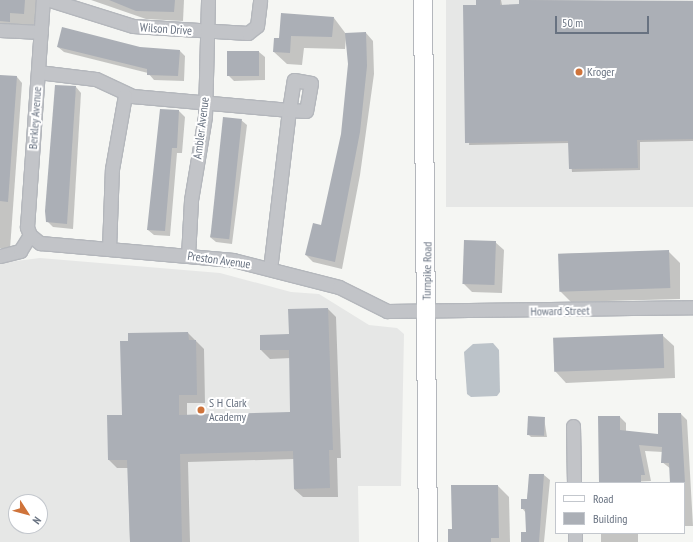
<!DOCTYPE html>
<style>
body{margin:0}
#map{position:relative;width:693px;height:542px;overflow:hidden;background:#f5f6f3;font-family:"PT Sans Narrow",sans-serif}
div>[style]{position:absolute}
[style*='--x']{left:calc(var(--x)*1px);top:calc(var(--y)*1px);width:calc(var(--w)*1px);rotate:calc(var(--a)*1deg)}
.built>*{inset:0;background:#e6e7e6;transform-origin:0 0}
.water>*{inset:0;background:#bcc3c9}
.shadow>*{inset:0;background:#0003;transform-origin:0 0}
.building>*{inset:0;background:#abafb6;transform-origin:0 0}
.roads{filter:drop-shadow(1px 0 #b4b7bc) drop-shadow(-1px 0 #b4b7bc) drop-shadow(0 1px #b4b7bc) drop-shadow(0 -1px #b4b7bc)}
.street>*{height:13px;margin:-6.5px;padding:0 6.5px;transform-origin:6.5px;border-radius:6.5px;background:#c2c4c8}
.secondary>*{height:18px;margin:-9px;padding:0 9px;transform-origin:9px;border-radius:9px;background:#fff}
.dots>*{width:11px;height:11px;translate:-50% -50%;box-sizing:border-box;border:2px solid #fff;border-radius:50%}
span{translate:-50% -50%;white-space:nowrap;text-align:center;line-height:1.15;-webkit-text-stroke:4px #fff;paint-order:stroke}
.street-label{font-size:12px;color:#687281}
.poi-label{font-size:12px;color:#687281}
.left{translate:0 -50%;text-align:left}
.legend{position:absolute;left:555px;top:482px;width:130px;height:52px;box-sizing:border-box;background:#fff;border:1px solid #c3c7cd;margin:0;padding:5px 7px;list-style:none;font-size:12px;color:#687281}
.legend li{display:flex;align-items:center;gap:8px;height:20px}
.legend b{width:20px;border:1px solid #c3c7cd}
.north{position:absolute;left:8px;top:494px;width:40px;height:40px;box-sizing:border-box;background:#fff;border:1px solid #c3c7cd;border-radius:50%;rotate:126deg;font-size:11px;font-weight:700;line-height:16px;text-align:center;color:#687281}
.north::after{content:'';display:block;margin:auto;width:14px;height:18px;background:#cf733a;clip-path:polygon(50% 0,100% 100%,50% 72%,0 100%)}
.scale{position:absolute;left:555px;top:16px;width:94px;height:18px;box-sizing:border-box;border:2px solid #687281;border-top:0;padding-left:5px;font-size:12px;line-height:14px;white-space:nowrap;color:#687281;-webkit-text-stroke:3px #fff;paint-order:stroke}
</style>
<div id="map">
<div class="built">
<i style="left:446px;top:0;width:247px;height:207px"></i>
<i style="clip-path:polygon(evenodd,40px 258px,220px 273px,291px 292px,319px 294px,369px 325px,397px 328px,404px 334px,401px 486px,358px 486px,359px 542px,0 542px,0 263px,40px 258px,16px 502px,40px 502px,40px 526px,16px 526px,16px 502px)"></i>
</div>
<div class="water">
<i style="clip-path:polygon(493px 343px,499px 350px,500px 392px,497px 396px,471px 397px,467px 394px,464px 352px,473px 344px)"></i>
</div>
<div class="shadow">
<i style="clip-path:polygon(0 0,36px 0,36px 25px,22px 24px,21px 33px,0 29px)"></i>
<i style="clip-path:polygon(91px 0,184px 0,183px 21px,146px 19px)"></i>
<i style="clip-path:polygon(477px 0,501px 0,502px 5px,520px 5px,520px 0,693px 2px,693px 141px,640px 142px,640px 170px,572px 172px,569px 143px,469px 145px)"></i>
<i style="clip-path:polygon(334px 18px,346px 34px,366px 33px,373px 41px,374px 74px,360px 175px,342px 269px,313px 262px,306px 255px,322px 226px,342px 134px,349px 64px,346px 38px,345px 49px,304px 48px,302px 65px,287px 64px,274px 52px,280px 39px)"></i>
<i style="clip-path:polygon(58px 47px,180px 51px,185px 56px,184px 81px,154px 80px,148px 73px,64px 52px)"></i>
<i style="clip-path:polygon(228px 52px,259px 52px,265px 57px,265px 80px,234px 81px,228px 75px)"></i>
<i style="clip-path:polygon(0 76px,17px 77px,22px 83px,10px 249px,0 248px)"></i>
<i style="clip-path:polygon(76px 87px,81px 93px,73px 229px,53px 227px,48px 222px)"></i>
<i style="clip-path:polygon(161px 110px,179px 111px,185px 117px,182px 153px,177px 153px,170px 236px,154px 235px,148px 230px)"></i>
<i style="clip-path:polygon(241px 120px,247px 125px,232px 244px,216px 242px,210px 237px)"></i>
<i style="clip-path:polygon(495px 242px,504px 250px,502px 293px,472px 292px,463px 283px)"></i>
<i style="clip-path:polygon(668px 251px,680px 263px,680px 299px,571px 302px,560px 291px,559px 254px)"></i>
<i style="clip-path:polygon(328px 309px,336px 317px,341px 458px,337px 458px,338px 497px,303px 497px,294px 489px,294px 459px,188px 462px,190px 542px,130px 542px,128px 468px,117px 468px,109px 460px,123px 416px,188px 333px,204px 349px,205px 403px,187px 403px,187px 415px,291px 413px,291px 358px,270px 359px,261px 350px,261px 336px,290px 335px)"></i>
<i style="clip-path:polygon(662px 335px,674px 346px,675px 378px,566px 383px,555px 371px)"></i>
<i style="clip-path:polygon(681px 414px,687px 420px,693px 526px,684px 526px,684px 483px,671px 483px,671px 469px,662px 462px,663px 452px,645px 451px,651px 481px,601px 483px,620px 417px,626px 423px,626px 432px,659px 435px)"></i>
<i style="clip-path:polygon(544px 418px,547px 437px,531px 437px,528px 434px)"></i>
<i style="clip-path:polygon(530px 475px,544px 475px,550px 480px,544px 542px,521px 542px,527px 533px,526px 513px,522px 508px,527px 500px)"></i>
<i style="clip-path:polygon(498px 486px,509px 497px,510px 542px,449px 542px,453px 530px)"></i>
<i style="left:601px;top:533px;width:37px;height:9px"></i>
</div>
<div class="building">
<i style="clip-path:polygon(0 0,25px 0,24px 14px,10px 13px,10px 22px,0 21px)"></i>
<i style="clip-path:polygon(109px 0,175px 0,174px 12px,136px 11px)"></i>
<i style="clip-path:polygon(476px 0,500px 0,500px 5px,519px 4px,519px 0,693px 1px,693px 139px,637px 140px,638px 168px,569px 169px,568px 141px,465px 143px,463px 5px,476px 5px)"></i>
<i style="clip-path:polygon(281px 13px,334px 17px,332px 37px,291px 36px,290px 53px,273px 52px,274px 38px,279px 38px)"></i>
<i style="clip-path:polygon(62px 27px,140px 47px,180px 50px,178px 76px,147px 75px,147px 69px,57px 47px)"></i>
<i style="clip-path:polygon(366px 32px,367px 66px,360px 132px,335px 262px,305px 255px,313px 223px,321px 225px,341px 134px,348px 64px,345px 33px)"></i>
<i style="left:227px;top:51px;width:32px;height:25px"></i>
<i style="clip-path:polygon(0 75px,17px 76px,8px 202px,0 201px)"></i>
<i style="clip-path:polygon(55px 85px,76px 86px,67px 224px,46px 222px,45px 211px)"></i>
<i style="clip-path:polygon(160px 109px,179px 110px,177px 148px,172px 148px,165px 231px,147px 230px)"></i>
<i style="left:223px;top:117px;width:19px;height:121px;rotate:6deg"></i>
<i style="left:464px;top:240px;width:32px;height:44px;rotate:2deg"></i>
<i style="left:669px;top:250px;width:38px;height:111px;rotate:88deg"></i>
<i style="clip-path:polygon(328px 308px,333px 450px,329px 450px,330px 488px,294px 489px,293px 451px,180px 454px,182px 542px,130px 542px,127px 460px,108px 460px,107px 415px,122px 415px,120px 341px,128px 341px,128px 333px,188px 332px,189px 340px,196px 340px,197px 395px,179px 395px,179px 415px,290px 412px,289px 350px,260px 350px,260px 335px,289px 334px,288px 309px)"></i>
<i style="left:663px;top:334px;width:34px;height:110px;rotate:88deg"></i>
<i style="clip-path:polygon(658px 413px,681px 413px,685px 483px,670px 483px,669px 463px,661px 463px,662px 447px,639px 445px,645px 475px,641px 475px,641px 483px,599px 483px,598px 416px,620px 416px,620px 430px,658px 434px)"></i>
<i style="left:528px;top:416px;width:17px;height:19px;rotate:3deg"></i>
<i style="clip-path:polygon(529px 474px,544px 474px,539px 542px,521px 542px,521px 532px,526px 532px,525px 509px,521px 509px,521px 499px,527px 499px)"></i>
<i style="clip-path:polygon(451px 485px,498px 485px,499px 538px,491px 538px,491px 542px,448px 542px,448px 529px,452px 529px)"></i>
</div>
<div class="roads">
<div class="street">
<i style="--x:50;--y:0;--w:87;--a:17.4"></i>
<i style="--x:133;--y:26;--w:115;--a:3.5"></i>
<i style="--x:248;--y:33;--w:11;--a:-38"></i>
<i style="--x:257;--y:26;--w:26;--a:-83"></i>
<i style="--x:0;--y:30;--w:41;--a:2.8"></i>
<i style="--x:38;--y:72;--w:58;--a:6.9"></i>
<i style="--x:96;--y:79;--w:40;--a:25"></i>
<i style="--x:132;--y:96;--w:158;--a:5.1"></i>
<i style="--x:289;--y:110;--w:160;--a:96.8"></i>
<i style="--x:294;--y:80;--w:17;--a:10"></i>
<i style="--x:311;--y:83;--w:28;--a:100"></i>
<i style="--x:306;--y:111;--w:17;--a:-177"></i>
<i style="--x:289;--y:110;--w:30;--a:-81"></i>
<i style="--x:30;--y:235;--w:13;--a:39"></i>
<i style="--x:40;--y:243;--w:194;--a:5"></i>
<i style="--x:233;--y:260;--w:109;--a:14.3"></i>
<i style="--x:339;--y:287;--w:54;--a:26.6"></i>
<i style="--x:387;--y:311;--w:306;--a:-0.7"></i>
<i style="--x:30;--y:235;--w:9;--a:-111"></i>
<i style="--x:27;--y:227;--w:228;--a:-86"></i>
<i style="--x:109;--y:249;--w:80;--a:-87.9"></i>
<i style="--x:112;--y:169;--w:75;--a:-80"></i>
<i style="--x:0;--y:256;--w:21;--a:-14"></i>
<i style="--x:20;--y:251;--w:19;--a:-58"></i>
<i style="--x:188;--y:256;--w:56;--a:-86.9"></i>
<i style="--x:191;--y:200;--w:85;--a:-80.5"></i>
<i style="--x:205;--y:116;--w:116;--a:-88.5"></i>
<i style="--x:573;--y:426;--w:57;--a:89"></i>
<i style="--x:575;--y:533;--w:9;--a:90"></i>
</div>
<div class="secondary">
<i style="--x:423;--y:0;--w:542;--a:89.47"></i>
</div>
</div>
<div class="dots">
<i style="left:579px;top:72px;background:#cf733a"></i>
<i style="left:201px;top:410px;background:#cf733a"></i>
</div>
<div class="street-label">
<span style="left:166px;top:29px;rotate:4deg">Wilson Drive</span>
<span style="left:35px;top:118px;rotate:-86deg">Berkley Avenue</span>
<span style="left:201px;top:128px;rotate:-83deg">Ambler Avenue</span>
<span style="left:219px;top:260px;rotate:8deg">Preston Avenue</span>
<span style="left:427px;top:271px;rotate:-89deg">Turnpike Road</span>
<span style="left:560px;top:311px;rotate:-1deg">Howard Street</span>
</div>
<div class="poi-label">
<span class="left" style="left:587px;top:72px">Kroger</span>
<span class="left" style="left:209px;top:410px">S H Clark<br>Academy</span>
</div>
<ul class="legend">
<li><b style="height:5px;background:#fff"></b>Road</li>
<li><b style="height:11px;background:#abafb6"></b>Building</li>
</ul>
<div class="north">N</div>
<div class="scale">50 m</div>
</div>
